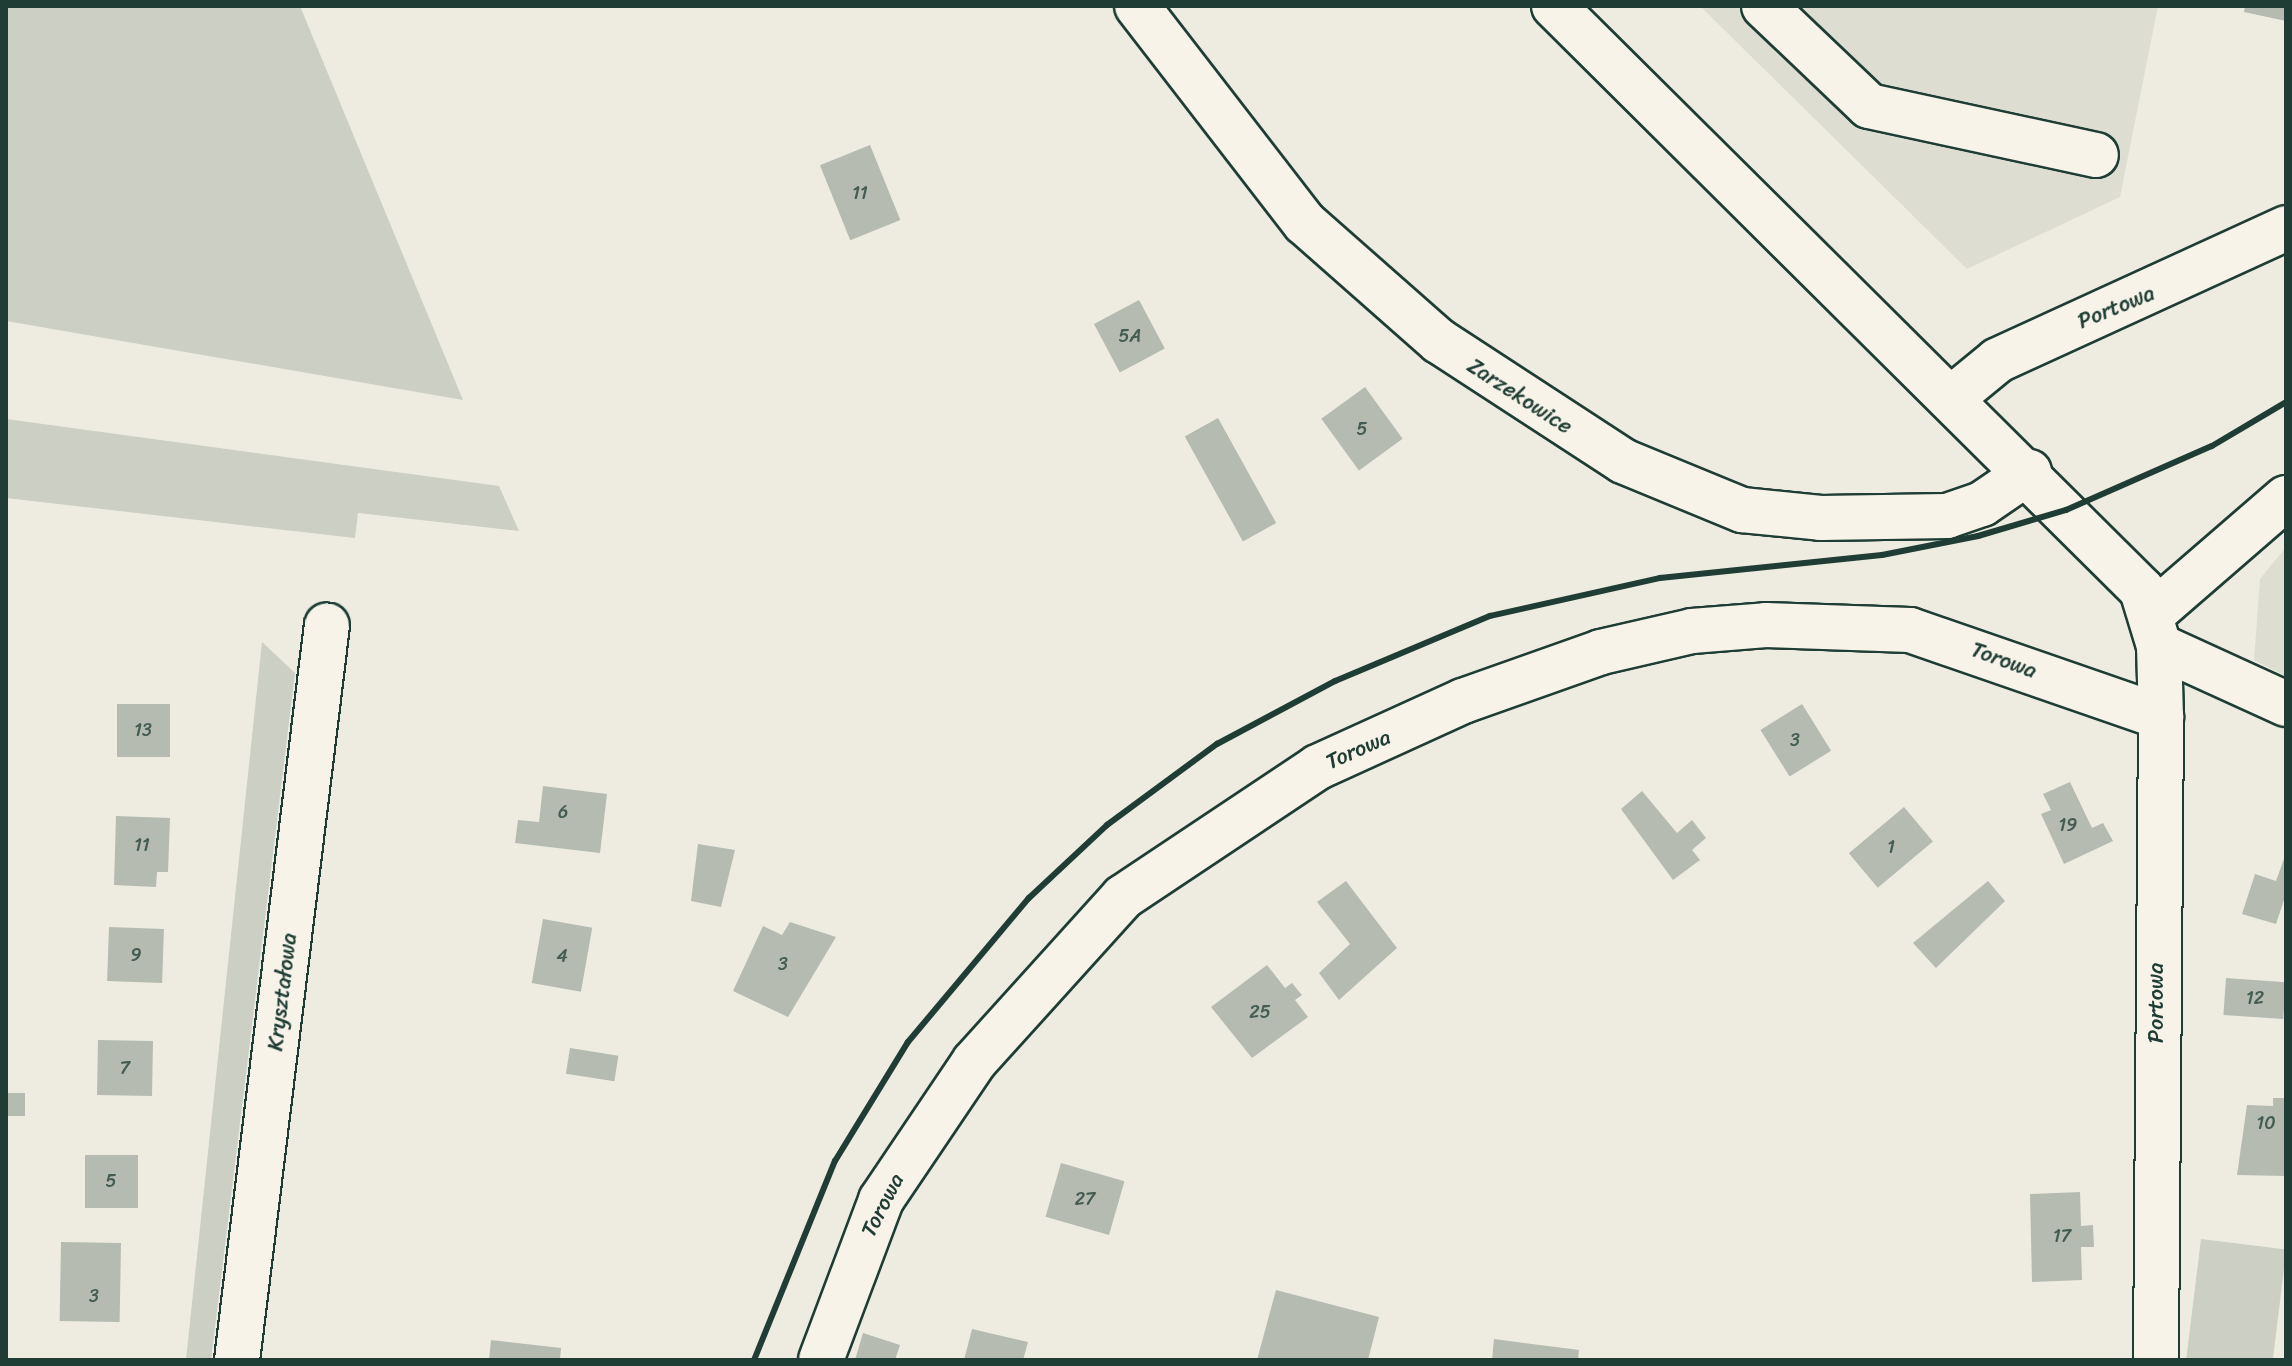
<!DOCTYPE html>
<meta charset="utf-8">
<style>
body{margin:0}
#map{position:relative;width:2292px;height:1366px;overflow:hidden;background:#eeece1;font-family:Sriracha,sans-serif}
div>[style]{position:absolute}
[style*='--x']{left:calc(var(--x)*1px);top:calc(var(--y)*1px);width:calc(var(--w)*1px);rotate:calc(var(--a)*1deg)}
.built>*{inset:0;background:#ddddd2}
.green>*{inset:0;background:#cccfc4;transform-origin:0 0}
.building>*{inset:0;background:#b5bbb0;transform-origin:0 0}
.roads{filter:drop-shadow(2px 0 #1f3d34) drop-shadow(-2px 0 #1f3d34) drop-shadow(0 2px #1f3d34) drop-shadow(0 -2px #1f3d34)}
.minor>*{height:44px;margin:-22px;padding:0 22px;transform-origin:22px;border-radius:22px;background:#f7f3e8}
.rail>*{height:6px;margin:-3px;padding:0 3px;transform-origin:3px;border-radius:3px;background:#1f3d34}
span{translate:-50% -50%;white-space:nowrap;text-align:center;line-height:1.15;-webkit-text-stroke:8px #f7f3e8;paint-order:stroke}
.number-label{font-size:18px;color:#445c53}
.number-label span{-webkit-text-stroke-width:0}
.street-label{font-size:22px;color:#1f3d34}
.frame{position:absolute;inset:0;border:8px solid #1f3d34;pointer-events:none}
</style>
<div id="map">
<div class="built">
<i style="clip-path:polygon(1700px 6px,2158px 6px,2120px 197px,1967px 269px)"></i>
<i style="clip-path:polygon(2286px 547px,2286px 676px,2254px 660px,2260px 579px)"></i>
</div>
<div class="green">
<i style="clip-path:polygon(6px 6px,300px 6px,463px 400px,6px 321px)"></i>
<i style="clip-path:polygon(6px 419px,499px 486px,519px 531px,358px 513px,355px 538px,6px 498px)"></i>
<i style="clip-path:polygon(262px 642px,295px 673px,211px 1360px,186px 1360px)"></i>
<i style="left:2201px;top:1239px;width:86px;height:121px;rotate:7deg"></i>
</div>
<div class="building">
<i style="clip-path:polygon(2245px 6px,2286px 6px,2286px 21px,2244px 12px)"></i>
<i style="left:870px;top:145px;width:81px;height:54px;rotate:68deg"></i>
<i style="left:1139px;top:300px;width:55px;height:51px;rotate:62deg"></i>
<i style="left:1365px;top:387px;width:64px;height:54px;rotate:54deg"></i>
<i style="left:1218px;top:418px;width:120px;height:38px;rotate:61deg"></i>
<i style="left:117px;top:704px;width:53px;height:53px"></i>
<i style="left:1802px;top:704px;width:55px;height:49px;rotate:58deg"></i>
<i style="clip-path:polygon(2070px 782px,2092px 828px,2103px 823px,2113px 841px,2064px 864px,2041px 814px,2051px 810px,2043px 794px)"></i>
<i style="clip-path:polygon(543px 786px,607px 794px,600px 853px,515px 843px,518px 820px,539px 822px)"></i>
<i style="clip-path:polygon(1642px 791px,1677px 833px,1692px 820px,1706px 838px,1692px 850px,1700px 860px,1673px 880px,1621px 809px)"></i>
<i style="left:1904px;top:807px;width:45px;height:72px;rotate:50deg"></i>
<i style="clip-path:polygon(116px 816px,170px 818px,168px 872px,157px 872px,156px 887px,114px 885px)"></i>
<i style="clip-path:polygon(698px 844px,735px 850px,721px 907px,691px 901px)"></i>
<i style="clip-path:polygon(2286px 853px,2286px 894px,2276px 924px,2242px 914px,2255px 874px,2276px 881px)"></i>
<i style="clip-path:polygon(1346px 881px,1397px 948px,1339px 1000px,1319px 973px,1350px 944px,1317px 902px)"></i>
<i style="clip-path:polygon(1988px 881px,2005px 901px,1936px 968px,1913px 943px)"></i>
<i style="left:543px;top:919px;width:50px;height:65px;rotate:10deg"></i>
<i style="clip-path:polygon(790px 922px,836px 937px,788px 1017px,733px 991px,763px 926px,782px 935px)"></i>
<i style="left:109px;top:927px;width:55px;height:54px;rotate:2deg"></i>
<i style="clip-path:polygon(1267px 965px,1285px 988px,1292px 983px,1302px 995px,1295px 1000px,1308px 1017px,1252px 1058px,1211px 1007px)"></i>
<i style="left:2226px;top:978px;width:60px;height:37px;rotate:4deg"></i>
<i style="left:98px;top:1040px;width:55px;height:55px;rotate:1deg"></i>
<i style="left:570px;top:1048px;width:49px;height:26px;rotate:9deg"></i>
<i style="left:6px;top:1093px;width:19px;height:23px"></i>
<i style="clip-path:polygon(2273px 1098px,2286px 1098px,2286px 1176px,2237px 1175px,2247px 1105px,2273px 1106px)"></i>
<i style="left:85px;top:1155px;width:53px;height:53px"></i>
<i style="left:1061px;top:1163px;width:66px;height:56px;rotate:16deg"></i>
<i style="clip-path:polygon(2080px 1192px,2081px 1226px,2093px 1225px,2094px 1247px,2081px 1247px,2082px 1280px,2032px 1282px,2030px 1194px)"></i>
<i style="left:61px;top:1242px;width:60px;height:79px;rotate:1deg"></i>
<i style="clip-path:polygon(1276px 1290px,1379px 1317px,1368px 1360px,1257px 1360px)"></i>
<i style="clip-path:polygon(972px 1329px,1028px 1342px,1023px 1360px,964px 1360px)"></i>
<i style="clip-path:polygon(863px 1333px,900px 1345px,895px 1360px,855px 1360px)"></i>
<i style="clip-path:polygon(1494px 1339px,1579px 1350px,1578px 1360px,1492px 1360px)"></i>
<i style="clip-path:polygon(491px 1340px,561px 1348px,560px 1360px,489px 1360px)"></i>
</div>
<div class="roads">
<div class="minor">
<i style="--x:1137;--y:6;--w:274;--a:52.3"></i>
<i style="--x:1305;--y:223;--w:179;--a:41.4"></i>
<i style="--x:1439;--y:341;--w:220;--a:33.1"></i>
<i style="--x:1623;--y:461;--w:129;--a:22.4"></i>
<i style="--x:1742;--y:510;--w:79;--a:5.8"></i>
<i style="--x:1821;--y:518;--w:126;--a:-0.9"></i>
<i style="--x:1947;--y:516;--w:37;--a:-19"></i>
<i style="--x:1982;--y:504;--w:57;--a:-34.2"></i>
<i style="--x:1554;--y:6;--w:829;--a:44.8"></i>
<i style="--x:2142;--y:590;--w:59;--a:73.1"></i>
<i style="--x:2159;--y:646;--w:71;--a:88.4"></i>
<i style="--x:2161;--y:717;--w:643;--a:90.45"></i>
<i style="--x:1764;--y:6;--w:145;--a:43.6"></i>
<i style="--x:1869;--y:106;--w:232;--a:12.2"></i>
<i style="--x:1953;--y:397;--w:58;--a:-39.4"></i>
<i style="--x:1998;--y:360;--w:317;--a:-24.6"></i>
<i style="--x:2152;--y:614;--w:177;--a:-40.9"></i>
<i style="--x:2159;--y:646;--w:140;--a:24.5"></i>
<i style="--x:237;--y:1360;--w:740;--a:-83.02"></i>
<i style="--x:821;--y:1360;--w:171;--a:-69.4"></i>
<i style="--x:881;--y:1200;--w:166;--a:-56"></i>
<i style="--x:974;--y:1062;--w:222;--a:-47.9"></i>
<i style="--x:1123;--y:897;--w:234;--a:-33.7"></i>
<i style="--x:1318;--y:767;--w:159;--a:-24.5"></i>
<i style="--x:1463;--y:701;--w:146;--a:-19.5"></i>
<i style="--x:1601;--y:652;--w:93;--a:-13"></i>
<i style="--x:1692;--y:631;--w:74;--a:-4.6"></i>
<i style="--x:1766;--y:625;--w:144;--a:2"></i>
<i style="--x:1910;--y:630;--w:266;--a:19.1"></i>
</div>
</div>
<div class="rail">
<i style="--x:754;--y:1360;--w:215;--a:-67.9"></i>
<i style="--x:835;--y:1161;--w:140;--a:-58.5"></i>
<i style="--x:908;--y:1042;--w:188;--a:-50"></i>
<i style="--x:1029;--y:898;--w:107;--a:-43.1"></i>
<i style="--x:1107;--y:825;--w:137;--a:-36.4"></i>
<i style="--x:1217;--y:744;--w:134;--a:-28.1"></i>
<i style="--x:1335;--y:681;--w:168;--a:-22.8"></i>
<i style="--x:1490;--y:616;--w:174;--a:-12.6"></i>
<i style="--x:1660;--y:578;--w:223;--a:-5.9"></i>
<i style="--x:1882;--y:555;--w:98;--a:-11.2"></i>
<i style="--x:1978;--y:536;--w:92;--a:-16.5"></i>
<i style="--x:2066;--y:510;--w:159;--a:-23.7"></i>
<i style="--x:2212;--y:446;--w:86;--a:-30.7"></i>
</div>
<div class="number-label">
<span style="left:860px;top:193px">11</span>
<span style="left:1130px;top:336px">5A</span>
<span style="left:1362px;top:429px">5</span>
<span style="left:143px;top:730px">13</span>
<span style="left:1795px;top:740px">3</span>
<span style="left:563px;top:812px">6</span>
<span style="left:2068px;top:825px">19</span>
<span style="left:142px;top:845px">11</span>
<span style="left:1891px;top:847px">1</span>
<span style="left:136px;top:955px">9</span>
<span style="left:562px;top:956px">4</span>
<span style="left:783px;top:964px">3</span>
<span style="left:2255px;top:998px">12</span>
<span style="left:1260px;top:1012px">25</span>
<span style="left:125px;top:1068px">7</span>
<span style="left:2266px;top:1123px">10</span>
<span style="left:111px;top:1181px">5</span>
<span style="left:1085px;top:1199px">27</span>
<span style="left:2062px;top:1236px">17</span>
<span style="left:94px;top:1296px">3</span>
</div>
<div class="street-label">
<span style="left:2116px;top:307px;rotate:-22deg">Portowa</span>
<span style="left:1520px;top:396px;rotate:33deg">Zarzekowice</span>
<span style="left:2004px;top:660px;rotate:20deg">Torowa</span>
<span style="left:1358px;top:749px;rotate:-24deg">Torowa</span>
<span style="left:282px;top:992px;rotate:-83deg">Kryształowa</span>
<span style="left:2156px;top:1003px;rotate:-90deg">Portowa</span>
<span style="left:882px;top:1205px;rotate:-63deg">Torowa</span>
</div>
<div class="frame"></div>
</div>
